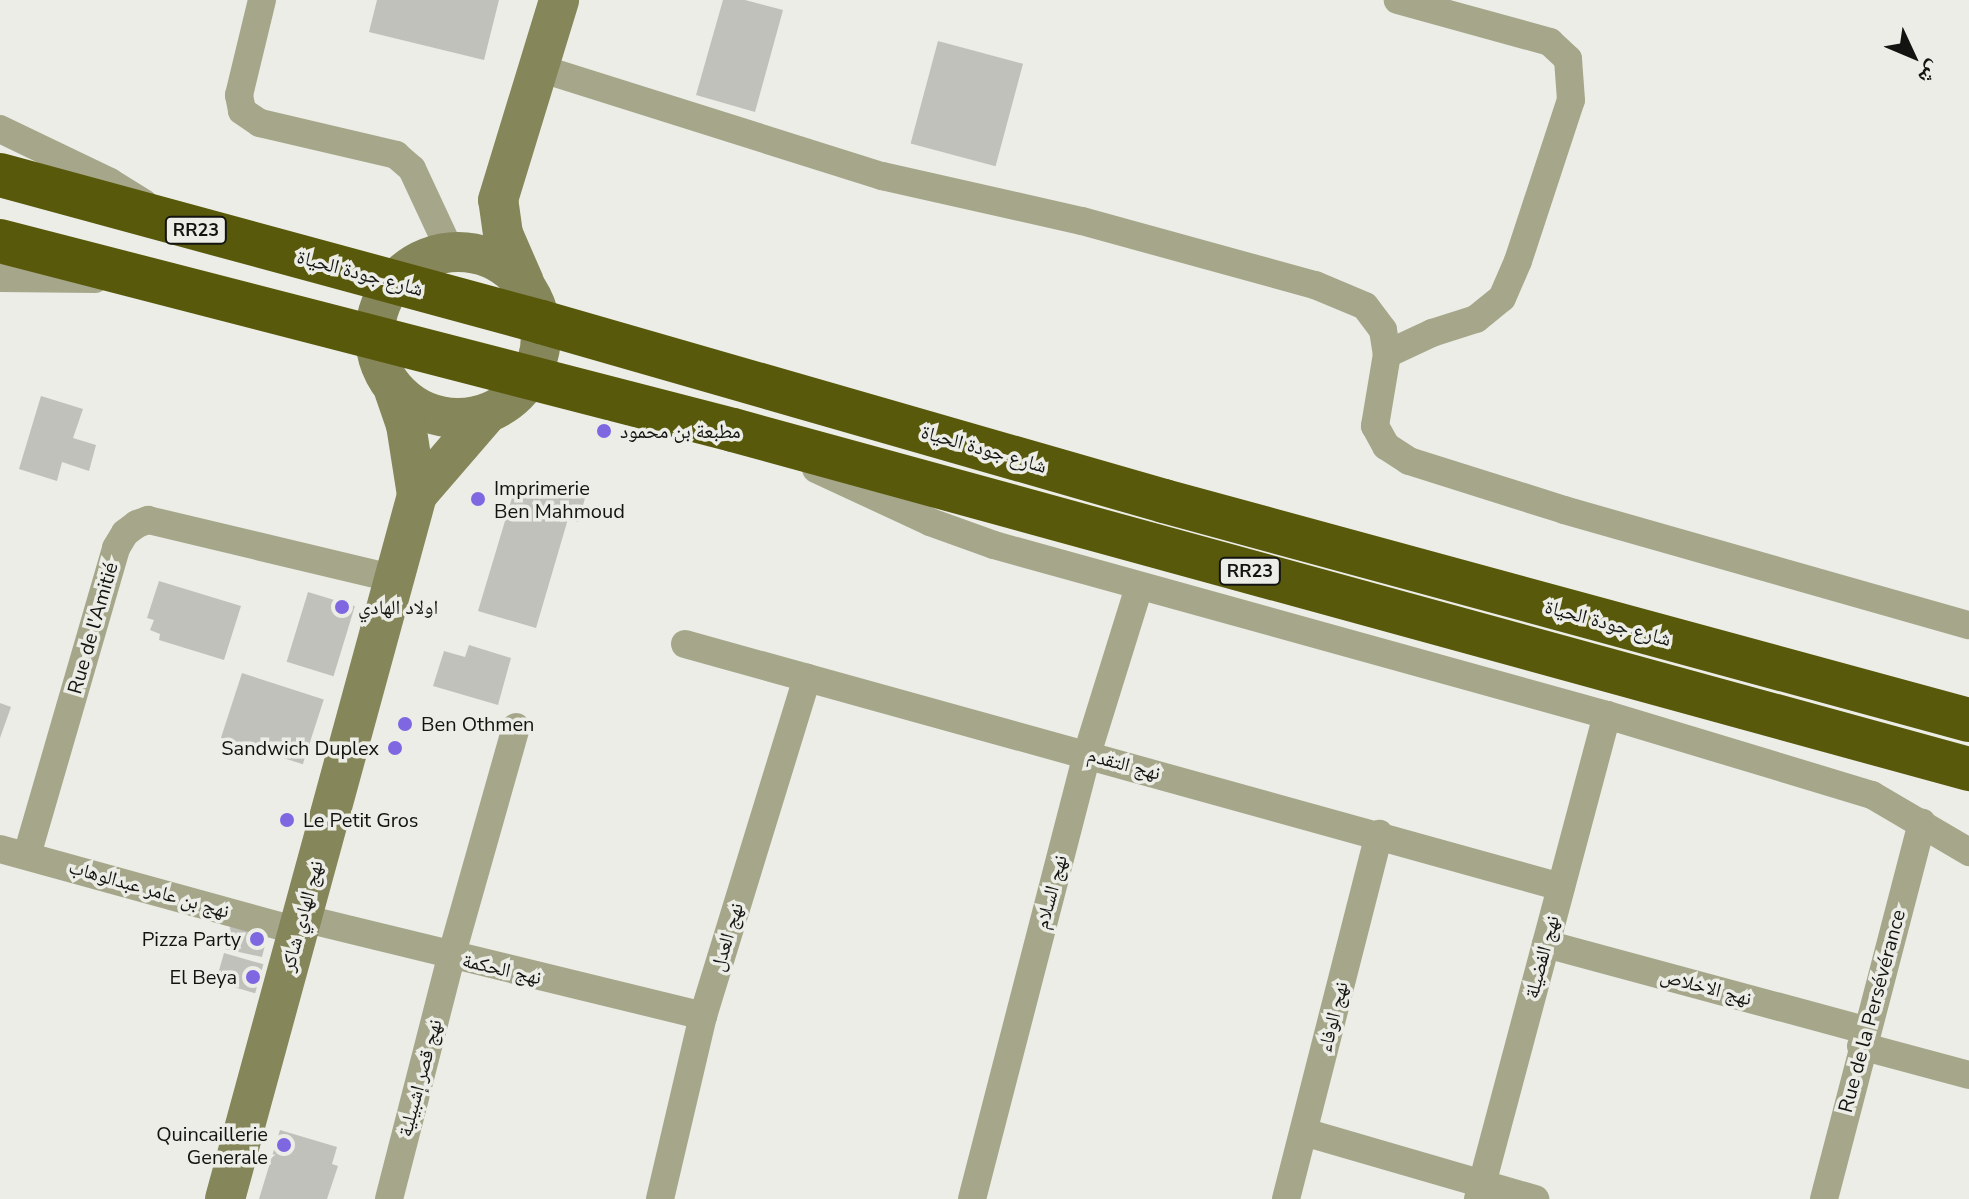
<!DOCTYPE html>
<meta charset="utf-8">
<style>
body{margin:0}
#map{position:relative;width:1969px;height:1199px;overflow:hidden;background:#ecede6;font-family:"Nunito Sans","Noto Naskh Arabic",sans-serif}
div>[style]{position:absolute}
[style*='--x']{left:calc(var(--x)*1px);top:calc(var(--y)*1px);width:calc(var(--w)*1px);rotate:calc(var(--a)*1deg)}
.building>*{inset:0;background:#c0c1ba;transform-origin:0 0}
.street>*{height:28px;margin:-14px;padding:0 14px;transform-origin:14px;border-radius:14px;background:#a6a78a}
.secondary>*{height:40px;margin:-20px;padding:0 20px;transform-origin:20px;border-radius:20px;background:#858659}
.secondary>.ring{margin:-20px;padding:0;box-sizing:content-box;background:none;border:40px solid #858659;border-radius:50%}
.highway>*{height:44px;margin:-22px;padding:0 22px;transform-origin:22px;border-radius:22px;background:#59590c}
.dots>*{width:22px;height:22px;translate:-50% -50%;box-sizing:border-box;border:4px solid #ecede6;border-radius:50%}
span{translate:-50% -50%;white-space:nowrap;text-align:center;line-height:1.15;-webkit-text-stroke:7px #ecede6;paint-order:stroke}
.shield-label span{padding:2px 6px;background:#ecede6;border:2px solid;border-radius:6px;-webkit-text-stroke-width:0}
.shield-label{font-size:18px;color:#131311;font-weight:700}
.street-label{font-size:20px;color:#131311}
.poi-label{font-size:20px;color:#131311}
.left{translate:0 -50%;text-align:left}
.right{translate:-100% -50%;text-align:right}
.north{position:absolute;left:1873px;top:16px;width:80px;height:80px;-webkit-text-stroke:6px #ecede6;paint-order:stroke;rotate:134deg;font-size:22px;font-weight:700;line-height:32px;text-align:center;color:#131311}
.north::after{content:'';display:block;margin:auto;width:28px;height:36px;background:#131311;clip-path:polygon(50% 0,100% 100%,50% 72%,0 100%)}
</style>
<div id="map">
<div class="building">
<i style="clip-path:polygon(377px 0,499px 0,484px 60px,369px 32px)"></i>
<i style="clip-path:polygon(723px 0,745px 0,783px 10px,755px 112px,696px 95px)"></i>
<i style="left:938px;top:41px;width:88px;height:106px;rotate:15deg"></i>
<i style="clip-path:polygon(41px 396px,83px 409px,73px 438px,96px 445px,89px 471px,62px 462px,57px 481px,19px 469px)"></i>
<i style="clip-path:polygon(517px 481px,564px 494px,566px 489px,586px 495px,578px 522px,568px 519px,536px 628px,478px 611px)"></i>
<i style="clip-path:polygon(159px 581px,241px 606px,224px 660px,159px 640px,160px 634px,150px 630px,154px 620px,147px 618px)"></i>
<i style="left:308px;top:592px;width:49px;height:73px;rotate:17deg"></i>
<i style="clip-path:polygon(469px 645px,511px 658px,498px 705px,433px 686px,444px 651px,465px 657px)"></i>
<i style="left:242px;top:673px;width:86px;height:68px;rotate:18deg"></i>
<i style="clip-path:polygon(0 703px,11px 707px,0 738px)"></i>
<i style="clip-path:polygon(231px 923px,259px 931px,265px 945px,262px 957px,225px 949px)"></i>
<i style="left:224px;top:953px;width:41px;height:30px;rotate:16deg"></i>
<i style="clip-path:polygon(280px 1130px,337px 1147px,332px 1164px,338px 1166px,327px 1199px,259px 1199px)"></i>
</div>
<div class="street">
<i style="--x:262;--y:0;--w:98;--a:103.6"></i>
<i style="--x:239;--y:95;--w:16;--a:79"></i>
<i style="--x:242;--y:111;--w:22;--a:34"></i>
<i style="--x:260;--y:123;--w:140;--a:13.2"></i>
<i style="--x:396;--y:155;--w:21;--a:41"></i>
<i style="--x:412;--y:169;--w:83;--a:65"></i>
<i style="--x:539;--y:68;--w:360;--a:17.5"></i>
<i style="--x:882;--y:176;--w:205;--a:12.7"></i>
<i style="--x:1082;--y:221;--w:242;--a:15.4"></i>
<i style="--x:1315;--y:285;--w:54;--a:22.8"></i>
<i style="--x:1365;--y:306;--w:30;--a:53"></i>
<i style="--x:1383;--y:330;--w:24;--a:81"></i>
<i style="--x:1387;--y:354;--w:73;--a:99.5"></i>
<i style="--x:1375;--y:426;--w:23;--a:61"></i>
<i style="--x:1386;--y:446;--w:27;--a:33"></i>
<i style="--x:1409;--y:461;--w:163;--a:17.5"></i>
<i style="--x:1564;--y:510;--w:421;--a:15.9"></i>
<i style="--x:0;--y:129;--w:122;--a:25.7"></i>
<i style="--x:110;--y:182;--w:40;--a:32"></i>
<i style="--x:0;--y:278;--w:95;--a:0.6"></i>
<i style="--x:1387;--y:354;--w:50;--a:-25"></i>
<i style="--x:1432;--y:333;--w:46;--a:-17.7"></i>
<i style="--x:1476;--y:319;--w:33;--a:-39"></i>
<i style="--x:1502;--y:298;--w:40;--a:-66.6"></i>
<i style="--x:1518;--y:261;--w:169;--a:-71.8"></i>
<i style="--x:1571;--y:100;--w:41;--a:-94.2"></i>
<i style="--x:1568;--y:59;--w:25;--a:-137"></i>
<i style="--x:1550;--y:42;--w:158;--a:-164.6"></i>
<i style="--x:816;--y:469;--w:126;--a:24.9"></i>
<i style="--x:930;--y:522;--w:68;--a:19.8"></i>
<i style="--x:994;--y:545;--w:636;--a:15.5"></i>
<i style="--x:1607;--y:715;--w:277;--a:16.8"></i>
<i style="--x:1872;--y:795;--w:113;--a:30.4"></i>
<i style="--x:685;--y:644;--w:909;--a:15.5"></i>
<i style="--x:0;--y:849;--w:309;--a:15.4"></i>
<i style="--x:27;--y:855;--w:320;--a:-73.8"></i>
<i style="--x:116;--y:548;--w:17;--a:-59"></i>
<i style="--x:125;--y:533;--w:15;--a:-37"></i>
<i style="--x:137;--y:524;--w:12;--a:-20"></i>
<i style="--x:148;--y:520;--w:254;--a:13.4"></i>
<i style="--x:302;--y:918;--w:413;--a:13.7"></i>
<i style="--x:1546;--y:944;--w:330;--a:15.1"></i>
<i style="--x:1861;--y:1046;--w:112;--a:15"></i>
<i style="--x:1304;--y:1132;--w:241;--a:16.2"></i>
<i style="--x:389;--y:1199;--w:250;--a:-75.6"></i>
<i style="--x:451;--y:957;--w:239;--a:-74.2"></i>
<i style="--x:660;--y:1199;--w:188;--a:-76.8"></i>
<i style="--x:703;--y:1016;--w:354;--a:-72.9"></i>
<i style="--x:972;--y:1199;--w:460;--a:-75.5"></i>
<i style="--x:1087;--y:754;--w:175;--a:-72.7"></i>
<i style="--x:1286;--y:1199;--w:377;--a:-75.7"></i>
<i style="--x:1478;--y:1199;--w:501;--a:-75.08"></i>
<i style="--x:1824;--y:1199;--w:389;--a:-75.4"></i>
</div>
<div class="secondary">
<i class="ring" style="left:375px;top:252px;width:126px;height:126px"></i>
<i style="--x:524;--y:282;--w:52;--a:-113.6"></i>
<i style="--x:503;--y:234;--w:34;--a:-98"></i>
<i style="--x:498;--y:200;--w:209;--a:-73"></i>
<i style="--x:417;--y:495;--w:107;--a:-49.2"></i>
<i style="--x:225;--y:1199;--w:730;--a:-74.74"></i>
<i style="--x:417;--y:495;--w:71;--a:-98.9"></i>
<i style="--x:406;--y:425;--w:36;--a:-109"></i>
</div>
<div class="highway">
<i style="--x:0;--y:175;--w:561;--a:15.2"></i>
<i style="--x:541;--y:322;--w:648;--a:16.03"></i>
<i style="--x:1164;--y:501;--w:834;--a:15.22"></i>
<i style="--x:0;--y:241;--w:757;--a:14.46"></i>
<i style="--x:733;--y:430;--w:1282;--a:15.34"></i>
</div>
<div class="dots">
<i style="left:604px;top:431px;background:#8067e2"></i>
<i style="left:478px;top:499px;background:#8067e2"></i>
<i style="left:342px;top:607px;background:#8067e2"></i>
<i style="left:405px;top:724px;background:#8067e2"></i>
<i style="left:395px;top:748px;background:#8067e2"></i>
<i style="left:287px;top:820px;background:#8067e2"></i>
<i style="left:257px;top:939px;background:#8067e2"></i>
<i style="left:253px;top:977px;background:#8067e2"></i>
<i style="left:284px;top:1145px;background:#8067e2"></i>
</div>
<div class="shield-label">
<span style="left:196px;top:230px">RR23</span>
<span style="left:1250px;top:571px">RR23</span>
</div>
<div class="street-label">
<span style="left:360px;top:273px;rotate:15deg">شارع جودة الحياة</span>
<span style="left:984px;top:449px;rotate:16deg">شارع جودة الحياة</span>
<span style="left:1608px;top:623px;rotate:15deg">شارع جودة الحياة</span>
<span style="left:93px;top:628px;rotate:-74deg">Rue de l'Amitié</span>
<span style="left:1124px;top:764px;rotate:15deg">نهج التقدم</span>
<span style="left:149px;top:889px;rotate:16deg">نهج بن عامر عبدالوهاب</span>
<span style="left:1051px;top:892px;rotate:-75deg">نهج السلام</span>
<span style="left:302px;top:916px;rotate:-75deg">نهج الهادي شاكر</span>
<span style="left:727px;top:937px;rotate:-73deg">نهج العدل</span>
<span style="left:1542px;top:957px;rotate:-75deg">نهج الفضيلة</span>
<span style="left:502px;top:969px;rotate:13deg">نهج الحكمة</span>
<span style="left:1706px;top:987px;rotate:15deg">نهج الاخلاص</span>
<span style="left:1872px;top:1011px;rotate:-75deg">Rue de la Persévérance</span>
<span style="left:1333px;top:1017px;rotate:-76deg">نهج الوفاء</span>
<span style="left:420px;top:1078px;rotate:-75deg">نهج قصر إشبيلية</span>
</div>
<div class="poi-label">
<span class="left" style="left:620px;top:431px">مطبعة بن محمود</span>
<span class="left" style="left:494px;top:500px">Imprimerie<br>Ben Mahmoud</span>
<span class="left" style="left:358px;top:607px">اولاد الهادي</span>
<span class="left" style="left:421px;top:724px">Ben Othmen</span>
<span class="right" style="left:379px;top:748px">Sandwich Duplex</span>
<span class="left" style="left:303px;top:820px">Le Petit Gros</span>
<span class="right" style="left:241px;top:939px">Pizza Party</span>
<span class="right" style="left:237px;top:977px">El Beya</span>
<span class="right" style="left:268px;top:1146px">Quincaillerie<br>Generale</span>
</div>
<div class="north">ش</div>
</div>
